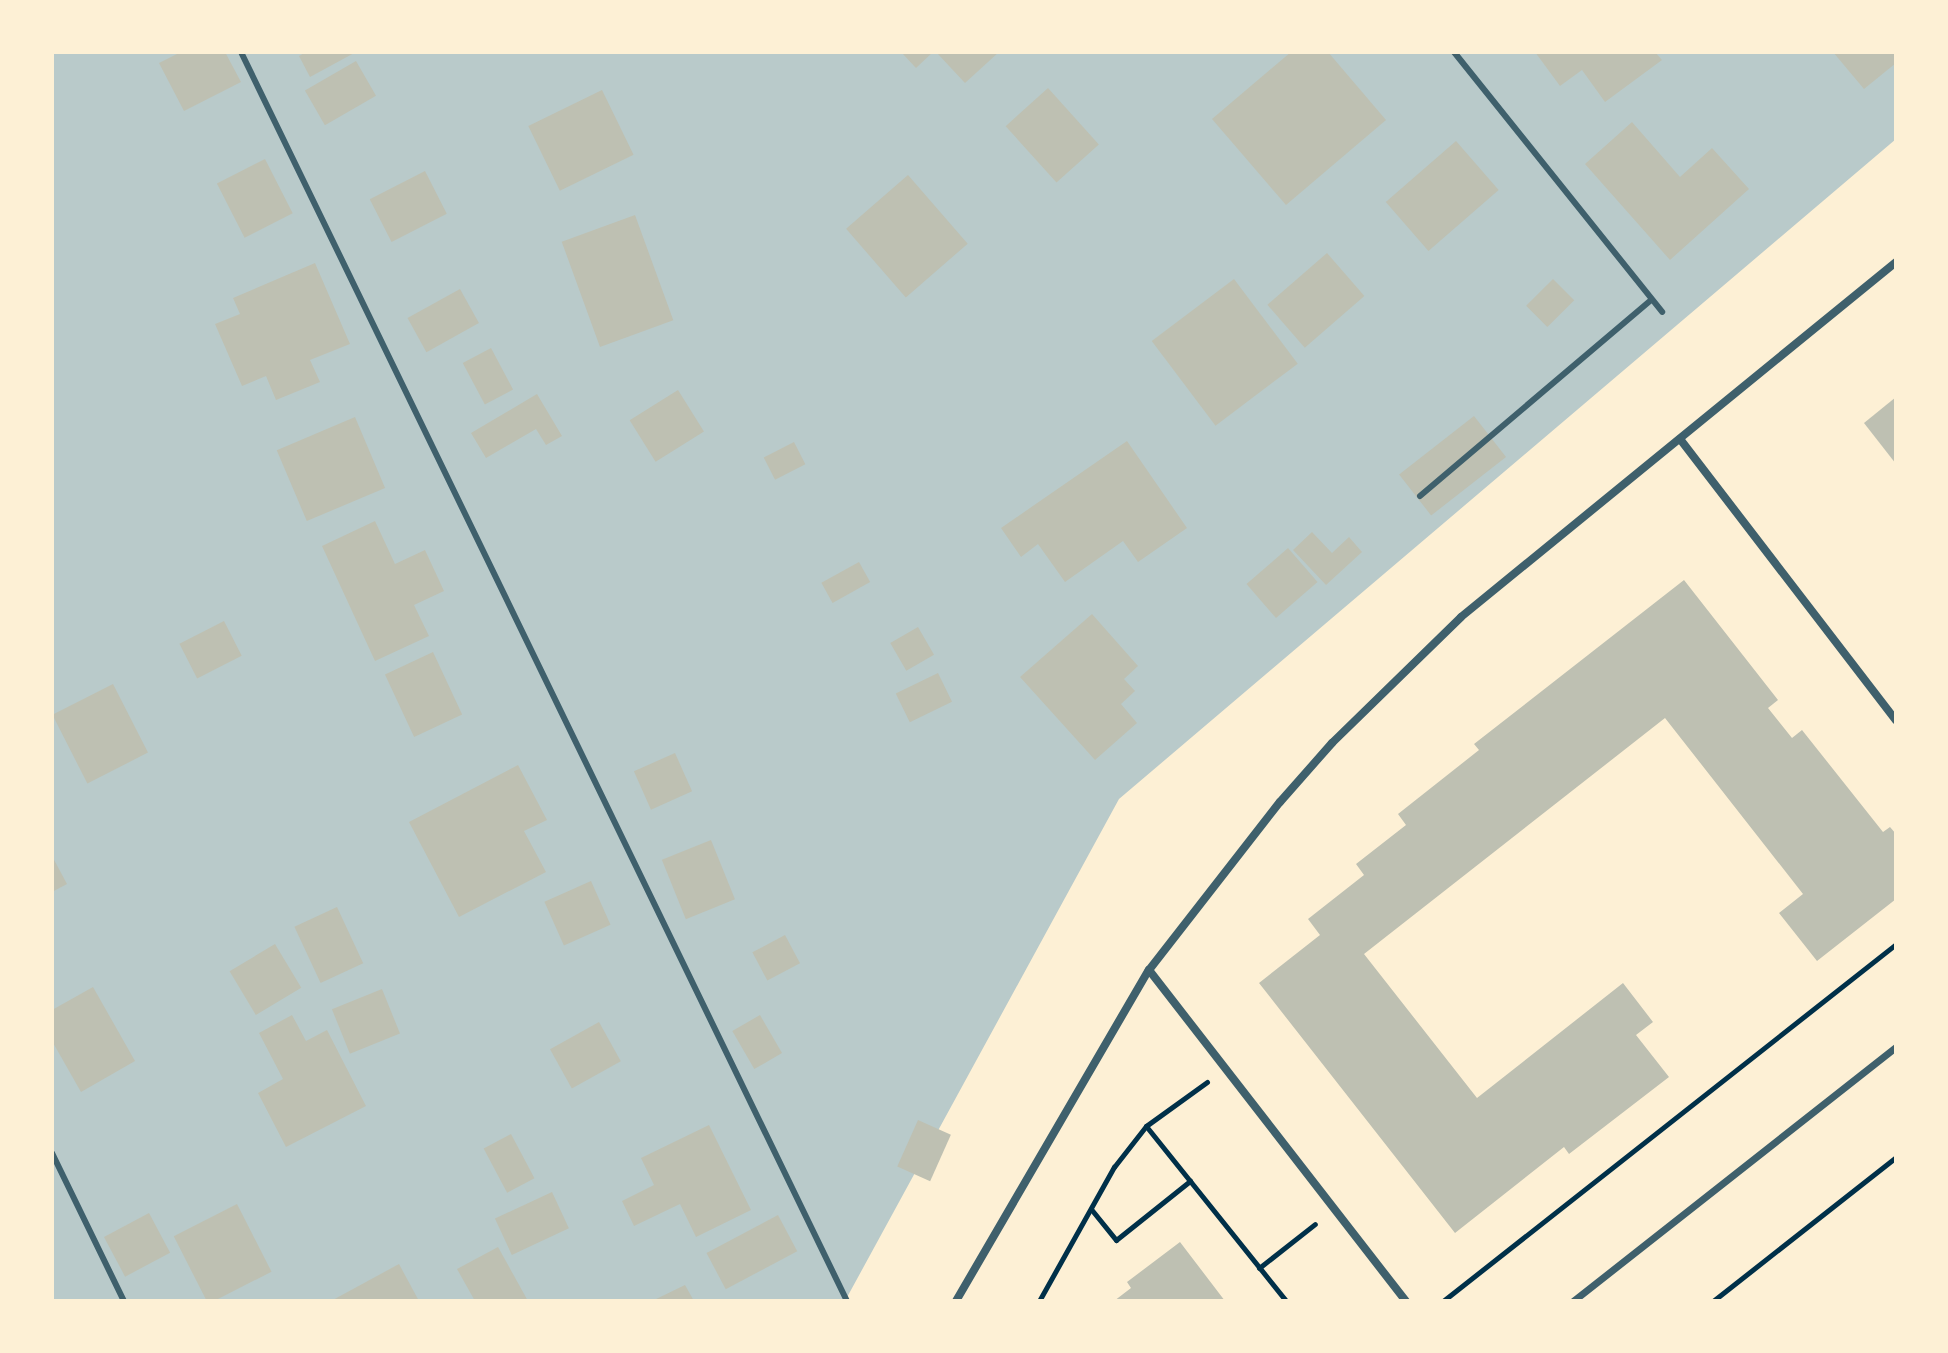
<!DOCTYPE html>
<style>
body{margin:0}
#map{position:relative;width:1948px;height:1353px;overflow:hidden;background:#fdf0d5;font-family:Manrope,sans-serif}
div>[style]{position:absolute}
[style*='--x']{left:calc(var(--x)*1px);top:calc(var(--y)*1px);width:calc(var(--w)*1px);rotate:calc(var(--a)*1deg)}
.green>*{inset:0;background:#b9caca}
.building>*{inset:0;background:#bec0b2;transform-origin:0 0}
.path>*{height:5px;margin:-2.5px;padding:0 2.5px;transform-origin:2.5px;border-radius:2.5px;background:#003049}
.service>*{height:6px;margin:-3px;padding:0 3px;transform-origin:3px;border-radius:3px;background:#3f606c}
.pedestrian>*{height:7px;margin:-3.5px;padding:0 3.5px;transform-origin:3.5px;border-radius:3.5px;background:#3f606c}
.minor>*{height:8px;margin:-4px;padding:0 4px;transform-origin:4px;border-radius:4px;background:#3f606c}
span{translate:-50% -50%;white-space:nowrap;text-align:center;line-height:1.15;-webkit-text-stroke:6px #fdf0d5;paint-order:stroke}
.frame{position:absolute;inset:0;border:54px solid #fdf0d5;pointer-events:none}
</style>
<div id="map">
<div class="green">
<i style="clip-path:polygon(52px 52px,1896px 52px,1896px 139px,1119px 799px,845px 1301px,52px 1301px)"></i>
</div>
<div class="building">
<i style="clip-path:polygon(181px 52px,225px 52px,241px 82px,184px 111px,159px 63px)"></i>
<i style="clip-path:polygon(306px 52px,356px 52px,310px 77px,299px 56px)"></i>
<i style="clip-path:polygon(901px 52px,933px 52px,916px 68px)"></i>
<i style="clip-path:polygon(936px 52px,999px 52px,965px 83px)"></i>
<i style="clip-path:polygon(1291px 52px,1328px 52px,1386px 120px,1286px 205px,1212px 119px)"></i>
<i style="clip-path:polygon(1535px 52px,1655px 52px,1662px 60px,1605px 102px,1582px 70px,1560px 86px)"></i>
<i style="clip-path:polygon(1833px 52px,1896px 52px,1896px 63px,1864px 89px)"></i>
<i style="left:356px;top:61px;width:40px;height:59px;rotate:60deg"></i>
<i style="left:1048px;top:88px;width:76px;height:57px;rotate:48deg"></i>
<i style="left:602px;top:90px;width:72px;height:82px;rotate:64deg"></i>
<i style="clip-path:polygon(1632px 122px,1680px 177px,1712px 148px,1749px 189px,1670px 260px,1585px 164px)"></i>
<i style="left:1456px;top:141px;width:65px;height:93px;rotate:49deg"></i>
<i style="left:265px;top:159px;width:61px;height:54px;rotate:63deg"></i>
<i style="left:425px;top:171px;width:48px;height:62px;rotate:63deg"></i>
<i style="left:908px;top:175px;width:91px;height:82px;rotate:49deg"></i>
<i style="left:635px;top:215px;width:112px;height:78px;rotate:70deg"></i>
<i style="left:1327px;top:253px;width:57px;height:79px;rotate:49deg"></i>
<i style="clip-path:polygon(315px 263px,350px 344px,310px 360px,320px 382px,276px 400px,266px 376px,242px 386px,215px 324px,240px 314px,233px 298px)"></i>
<i style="left:1234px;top:279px;width:106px;height:103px;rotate:53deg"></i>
<i style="left:1553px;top:279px;width:30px;height:38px;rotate:45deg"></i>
<i style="left:460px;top:289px;width:39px;height:60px;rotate:61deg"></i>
<i style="left:491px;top:348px;width:47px;height:32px;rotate:62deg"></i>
<i style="left:678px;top:390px;width:49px;height:57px;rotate:58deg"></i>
<i style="clip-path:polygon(537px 394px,562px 436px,546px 445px,536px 429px,486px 458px,471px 433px)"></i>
<i style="clip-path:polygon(1896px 397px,1896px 464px,1864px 423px)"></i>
<i style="left:1474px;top:416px;width:52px;height:95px;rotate:52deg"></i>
<i style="left:355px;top:417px;width:77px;height:85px;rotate:67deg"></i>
<i style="clip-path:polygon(1127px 441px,1187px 528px,1138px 562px,1123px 541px,1065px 582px,1038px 544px,1021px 557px,1001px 528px)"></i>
<i style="left:794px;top:442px;width:25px;height:34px;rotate:63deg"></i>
<i style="clip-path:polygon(375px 521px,395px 564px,425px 550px,444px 591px,414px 605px,429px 636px,375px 661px,322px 546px)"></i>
<i style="clip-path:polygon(1312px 532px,1332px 553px,1349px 537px,1362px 552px,1326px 585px,1293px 550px)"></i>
<i style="left:1288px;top:548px;width:45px;height:55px;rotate:49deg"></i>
<i style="left:859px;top:562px;width:23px;height:43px;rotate:61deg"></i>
<i style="clip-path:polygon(1684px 580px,1778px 700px,1768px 708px,1792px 738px,1802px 730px,1883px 832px,1890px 827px,1896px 834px,1896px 899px,1817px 961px,1779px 913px,1803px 894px,1665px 718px,1364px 954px,1477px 1098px,1623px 983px,1653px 1022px,1636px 1035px,1669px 1077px,1569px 1154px,1564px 1147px,1455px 1233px,1259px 983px,1320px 935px,1308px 919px,1364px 875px,1356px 864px,1406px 825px,1398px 814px,1479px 750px,1474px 744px)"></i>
<i style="clip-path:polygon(1092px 614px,1138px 666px,1124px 679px,1135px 691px,1121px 704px,1137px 723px,1095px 760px,1020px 677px)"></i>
<i style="left:224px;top:621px;width:39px;height:50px;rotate:63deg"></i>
<i style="left:918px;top:627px;width:32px;height:32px;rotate:60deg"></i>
<i style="left:433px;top:652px;width:69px;height:53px;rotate:65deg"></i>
<i style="left:938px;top:673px;width:32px;height:47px;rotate:64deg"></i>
<i style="left:113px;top:684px;width:77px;height:68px;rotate:63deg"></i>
<i style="left:675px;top:753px;width:42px;height:45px;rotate:66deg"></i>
<i style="clip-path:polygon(518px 765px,547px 820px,524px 831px,546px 872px,459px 917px,409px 822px)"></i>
<i style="left:711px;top:840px;width:64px;height:53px;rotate:68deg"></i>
<i style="clip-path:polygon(52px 856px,67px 884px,52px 892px)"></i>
<i style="left:591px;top:881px;width:48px;height:51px;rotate:66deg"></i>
<i style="left:337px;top:907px;width:62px;height:47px;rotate:65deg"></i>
<i style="left:785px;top:935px;width:32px;height:37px;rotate:62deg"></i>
<i style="left:275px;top:944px;width:51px;height:53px;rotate:59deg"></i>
<i style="clip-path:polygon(93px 987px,135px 1061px,81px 1092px,52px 1041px,52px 1010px)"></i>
<i style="left:382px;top:989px;width:48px;height:54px;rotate:68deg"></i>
<i style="clip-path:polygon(292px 1015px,306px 1041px,327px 1030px,366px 1106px,286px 1147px,258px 1093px,283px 1079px,259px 1033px)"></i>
<i style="left:760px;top:1015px;width:44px;height:32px;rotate:60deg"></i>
<i style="left:599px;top:1022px;width:45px;height:56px;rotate:61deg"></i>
<i style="left:918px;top:1120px;width:36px;height:51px;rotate:24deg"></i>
<i style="clip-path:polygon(709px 1125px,751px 1210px,696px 1237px,680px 1204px,634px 1226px,622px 1201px,654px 1185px,641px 1158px)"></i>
<i style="left:511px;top:1134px;width:50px;height:31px;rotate:62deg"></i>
<i style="left:552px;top:1192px;width:40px;height:63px;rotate:65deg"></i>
<i style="left:237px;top:1204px;width:76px;height:71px;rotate:63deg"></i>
<i style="left:149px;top:1213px;width:45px;height:51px;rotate:62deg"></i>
<i style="left:778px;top:1215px;width:41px;height:81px;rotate:62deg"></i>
<i style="clip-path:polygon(1180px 1242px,1225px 1301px,1114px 1301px,1131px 1288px,1127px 1282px)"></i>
<i style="clip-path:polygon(498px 1247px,528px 1301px,475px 1301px,457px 1269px)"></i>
<i style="clip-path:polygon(399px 1264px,419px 1301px,331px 1301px)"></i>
<i style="clip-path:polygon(685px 1285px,694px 1301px,652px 1301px)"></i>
</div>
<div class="path">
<i style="--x:1207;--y:1082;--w:75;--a:144.2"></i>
<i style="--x:1146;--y:1126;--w:224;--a:51.3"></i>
<i style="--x:1091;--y:1209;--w:40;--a:51"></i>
<i style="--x:1116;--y:1240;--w:95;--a:-38.6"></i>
<i style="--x:1259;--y:1268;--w:71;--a:-38.2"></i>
<i style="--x:1039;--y:1301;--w:154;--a:-60.8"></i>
<i style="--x:1114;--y:1167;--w:52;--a:-52"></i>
<i style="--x:1443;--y:1301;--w:577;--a:-38.24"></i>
<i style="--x:1713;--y:1301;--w:233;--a:-38.2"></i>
</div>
<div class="service">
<i style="--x:241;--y:52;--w:1388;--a:64.12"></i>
<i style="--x:1454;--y:52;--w:333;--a:51.3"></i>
<i style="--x:1420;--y:496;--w:303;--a:-40.3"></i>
<i style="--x:52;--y:1153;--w:165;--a:64.1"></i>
</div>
<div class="pedestrian">
<i style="--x:1573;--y:1301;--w:411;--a:-38.2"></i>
</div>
<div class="minor">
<i style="--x:1680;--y:439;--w:355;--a:52.5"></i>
<i style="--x:1149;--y:970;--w:419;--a:52.2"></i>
<i style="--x:956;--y:1301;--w:383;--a:-59.8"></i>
<i style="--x:1149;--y:970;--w:213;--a:-52.1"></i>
<i style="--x:1280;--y:802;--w:79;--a:-48.6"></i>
<i style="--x:1332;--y:743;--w:180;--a:-44.3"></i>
<i style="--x:1461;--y:617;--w:561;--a:-39.22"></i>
</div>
<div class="frame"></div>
</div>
